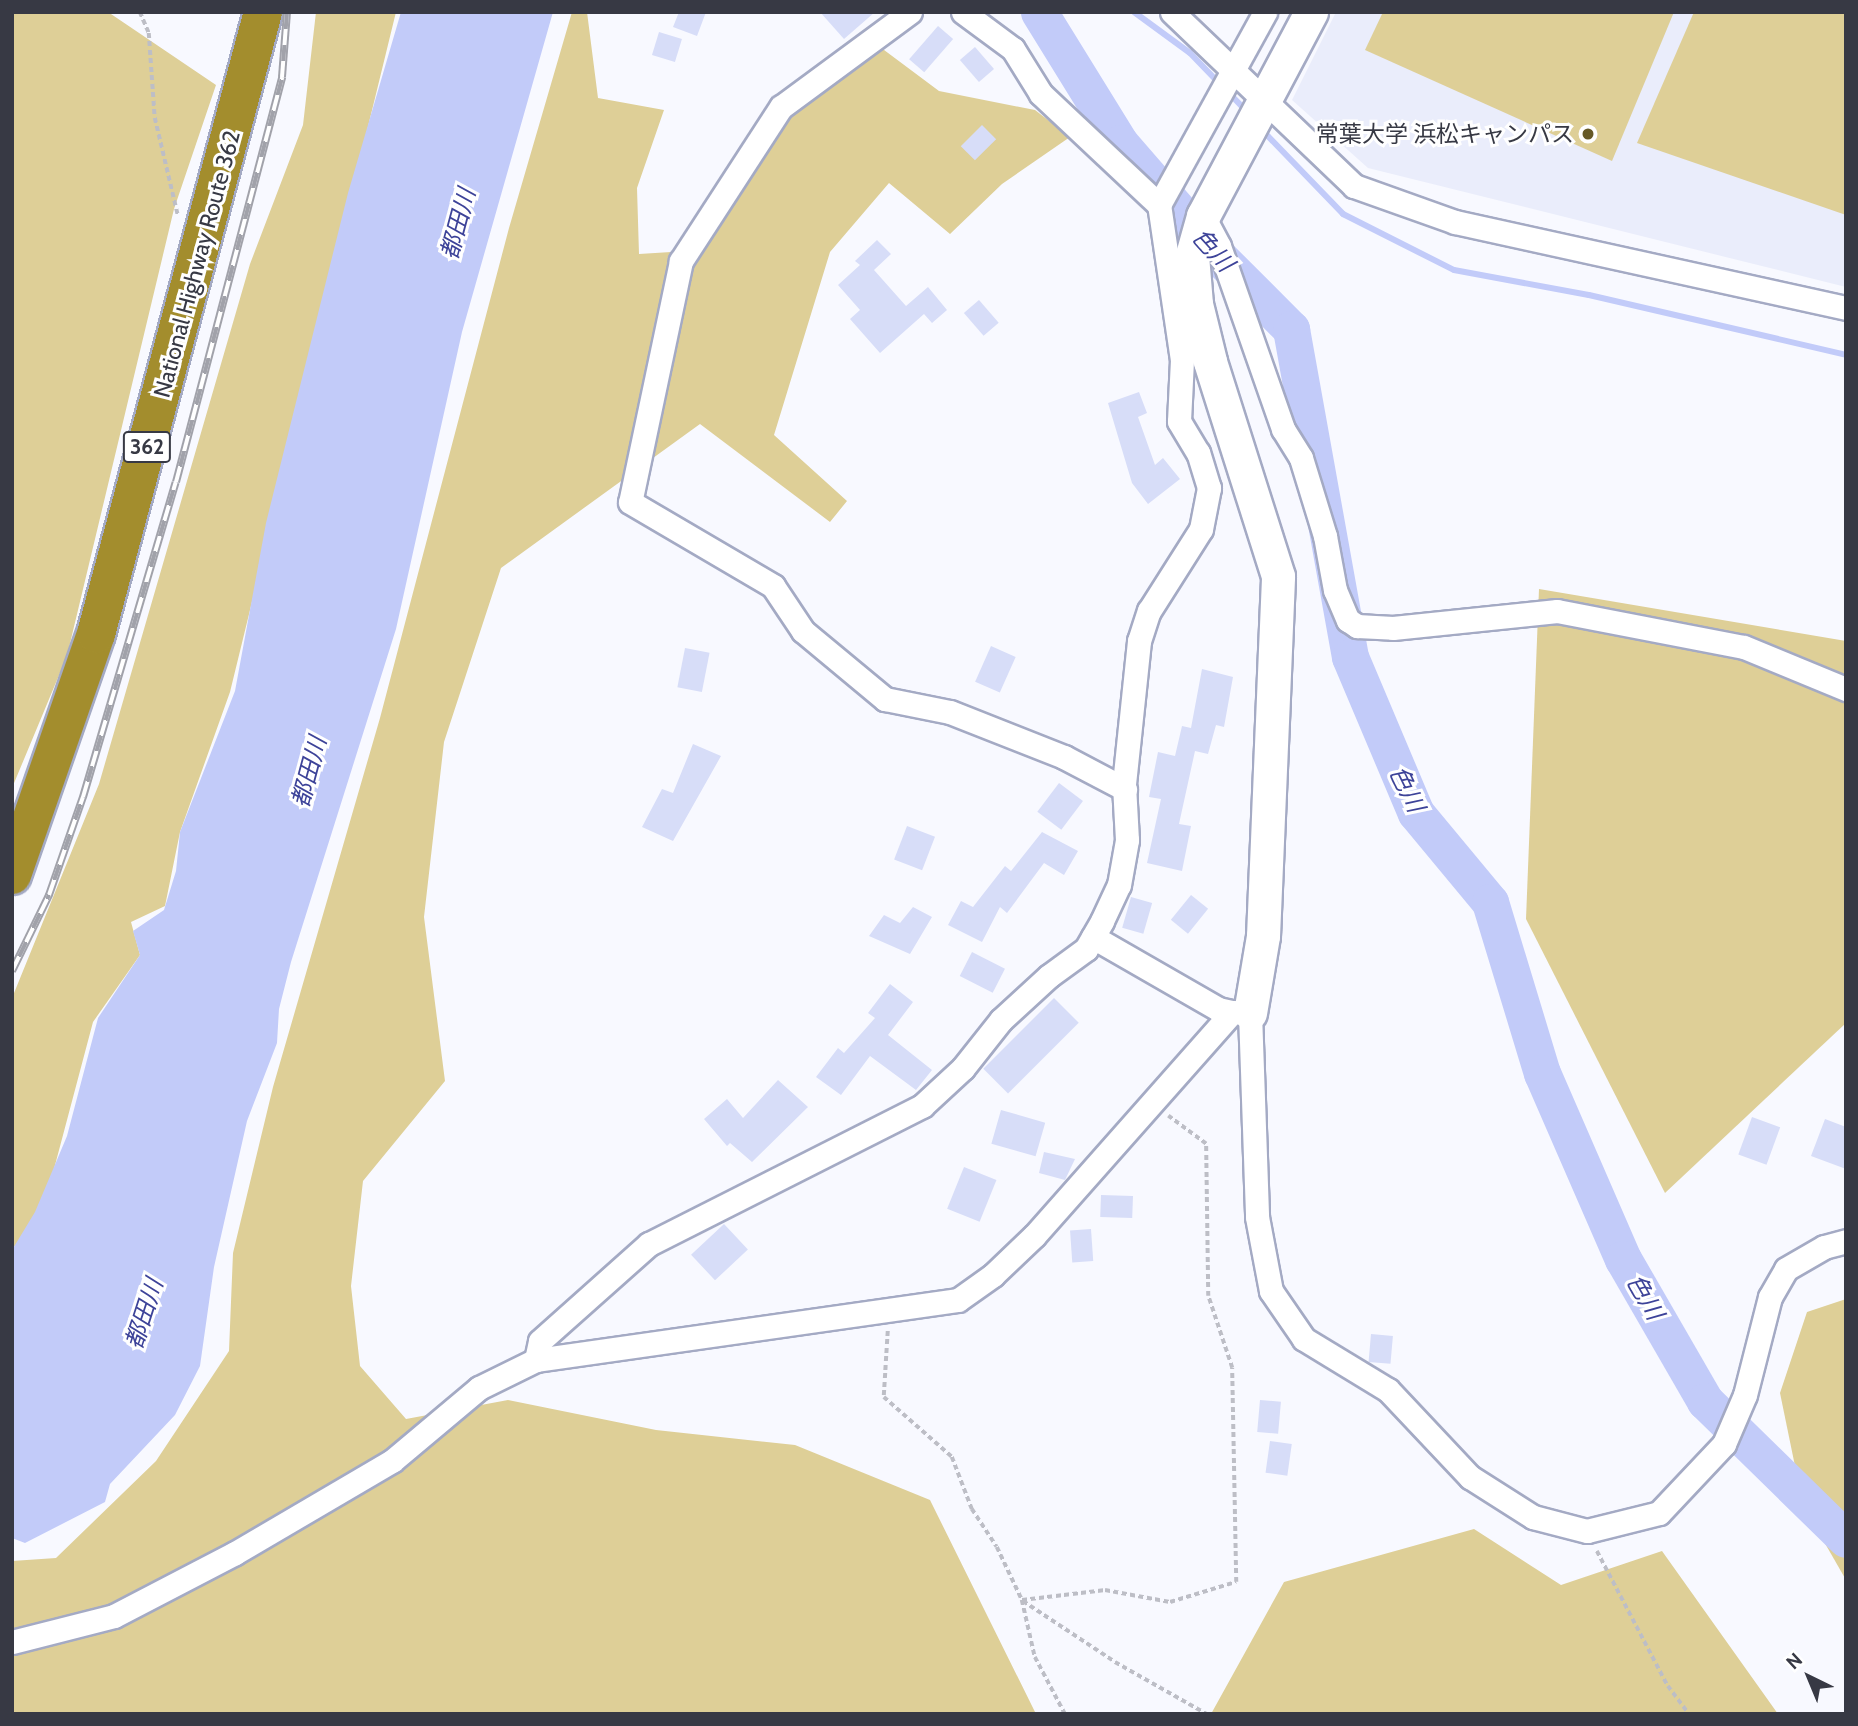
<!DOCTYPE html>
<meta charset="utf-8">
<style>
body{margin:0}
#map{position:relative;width:1858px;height:1726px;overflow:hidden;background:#f8f9ff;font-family:Cabin,"Noto Sans JP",sans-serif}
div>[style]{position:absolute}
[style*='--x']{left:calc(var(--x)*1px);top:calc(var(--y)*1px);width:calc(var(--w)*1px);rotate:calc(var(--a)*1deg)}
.built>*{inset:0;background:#eaedfb}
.green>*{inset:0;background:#decf97}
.water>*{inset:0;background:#c2cbf9}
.stream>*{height:6px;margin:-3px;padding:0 3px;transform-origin:3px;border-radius:3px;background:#c2cbf9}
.river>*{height:37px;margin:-18.5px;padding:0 18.5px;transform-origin:18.5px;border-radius:18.5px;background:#c2cbf9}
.building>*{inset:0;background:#d7ddf8;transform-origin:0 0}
.path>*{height:3.5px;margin-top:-1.75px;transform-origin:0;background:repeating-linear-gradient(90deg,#bdbec6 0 5px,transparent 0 8.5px)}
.roads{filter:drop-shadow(2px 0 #a4aac4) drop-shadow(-2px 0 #a4aac4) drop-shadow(0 2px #a4aac4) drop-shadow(0 -2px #a4aac4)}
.street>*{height:23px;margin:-11.5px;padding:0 11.5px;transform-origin:11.5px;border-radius:11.5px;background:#fff}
.secondary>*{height:33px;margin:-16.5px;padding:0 16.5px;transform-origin:16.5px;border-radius:16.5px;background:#fff}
.highway>*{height:38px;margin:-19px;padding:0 19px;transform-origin:19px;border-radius:19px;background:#a38d2d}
.rail>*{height:8px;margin-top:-4px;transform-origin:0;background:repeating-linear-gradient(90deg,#fff 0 16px,#a1a2aa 0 32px);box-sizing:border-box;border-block:2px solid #a1a2aa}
.dots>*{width:19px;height:19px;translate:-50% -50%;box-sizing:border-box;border:4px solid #fff;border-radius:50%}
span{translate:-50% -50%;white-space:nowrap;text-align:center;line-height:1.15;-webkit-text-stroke:6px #fff;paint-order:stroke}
.shield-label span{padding:2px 5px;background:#fff;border:2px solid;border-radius:5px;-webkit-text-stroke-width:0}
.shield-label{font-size:21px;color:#373944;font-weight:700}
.poi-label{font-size:23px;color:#373944}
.right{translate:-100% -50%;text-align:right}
.street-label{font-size:23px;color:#373944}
.water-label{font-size:24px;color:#3d4399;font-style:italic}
.frame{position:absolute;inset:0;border:14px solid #373944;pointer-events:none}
.north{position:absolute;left:1774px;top:1642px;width:70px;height:70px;-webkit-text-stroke:5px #fff;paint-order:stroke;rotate:317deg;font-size:19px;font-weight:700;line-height:28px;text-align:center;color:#373944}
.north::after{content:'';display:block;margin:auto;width:24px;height:32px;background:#373944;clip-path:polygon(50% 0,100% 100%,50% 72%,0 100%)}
</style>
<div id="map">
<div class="built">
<i style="clip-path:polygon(1336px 12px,1846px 12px,1846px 287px,1368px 168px,1292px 100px)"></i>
</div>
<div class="green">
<i style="clip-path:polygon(12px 12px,108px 12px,216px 85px,174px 209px,67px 656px,12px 788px)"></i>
<i style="clip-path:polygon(316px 12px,396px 12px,230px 692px,180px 832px,165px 906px,131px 922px,140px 955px,93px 1022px,41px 1218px,12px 1249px,12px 998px,99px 784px,250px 264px,303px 125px)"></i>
<i style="clip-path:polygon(572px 12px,587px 12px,598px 98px,664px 110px,637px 188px,639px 254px,687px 251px,789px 101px,872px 41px,939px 91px,1035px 110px,1070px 137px,1002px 184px,950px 234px,889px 183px,830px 252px,774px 435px,847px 501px,830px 522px,700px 424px,501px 568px,444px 742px,424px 917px,445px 1081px,363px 1181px,351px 1286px,360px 1366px,406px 1419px,508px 1400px,656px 1430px,795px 1445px,930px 1500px,1036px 1714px,12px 1714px,12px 1561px,56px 1558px,156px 1461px,229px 1351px,233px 1253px,273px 1087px,380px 718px,509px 228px)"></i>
<i style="clip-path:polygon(1383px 12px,1674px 12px,1612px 161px,1365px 50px)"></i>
<i style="clip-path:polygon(1694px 12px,1846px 12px,1846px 215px,1637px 143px)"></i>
<i style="clip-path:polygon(1539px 589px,1846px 641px,1846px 1023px,1665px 1193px,1526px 919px)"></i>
<i style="clip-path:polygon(1846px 1299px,1846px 1580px,1803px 1505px,1780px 1393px,1807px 1312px)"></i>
<i style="clip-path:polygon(1474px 1529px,1561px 1585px,1662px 1551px,1778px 1714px,1211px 1714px,1284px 1582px)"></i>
</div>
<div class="water">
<i style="clip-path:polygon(401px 12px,553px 12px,462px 332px,396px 629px,291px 962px,279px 1009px,277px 1043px,247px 1121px,214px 1267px,200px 1366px,175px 1415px,110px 1484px,105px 1502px,25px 1543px,12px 1538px,12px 1250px,35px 1212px,67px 1136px,98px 1018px,140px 955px,133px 931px,164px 910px,176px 871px,180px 832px,235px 691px,266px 523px,348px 193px)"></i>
</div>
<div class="stream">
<i style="--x:1134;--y:12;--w:69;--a:36.2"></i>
<i style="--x:1190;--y:53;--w:42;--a:46"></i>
<i style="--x:1227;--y:91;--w:28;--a:46"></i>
<i style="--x:1262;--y:130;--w:117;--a:46"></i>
<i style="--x:1343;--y:214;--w:124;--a:26.8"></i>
<i style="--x:1454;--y:270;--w:137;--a:10.5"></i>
<i style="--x:1589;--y:295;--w:264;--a:13.1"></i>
</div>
<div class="river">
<i style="--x:1039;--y:12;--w:154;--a:58.3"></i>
<i style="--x:1120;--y:143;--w:148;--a:49.1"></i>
<i style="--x:1217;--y:255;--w:105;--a:45"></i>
<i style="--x:1291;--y:329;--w:333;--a:79.8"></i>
<i style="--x:1350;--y:657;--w:169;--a:67.1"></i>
<i style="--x:1416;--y:813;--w:116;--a:50.3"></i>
<i style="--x:1490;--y:902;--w:179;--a:73.1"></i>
<i style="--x:1542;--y:1073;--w:203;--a:66.5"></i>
<i style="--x:1623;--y:1259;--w:164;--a:60"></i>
<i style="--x:1705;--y:1401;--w:197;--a:44.4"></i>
</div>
<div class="building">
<i style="clip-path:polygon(679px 12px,706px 12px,697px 36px,673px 27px)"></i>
<i style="clip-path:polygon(820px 12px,875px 12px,844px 39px)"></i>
<i style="left:938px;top:26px;width:20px;height:44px;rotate:41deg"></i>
<i style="left:659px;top:32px;width:24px;height:24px;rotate:17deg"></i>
<i style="left:975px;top:47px;width:29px;height:20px;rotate:49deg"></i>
<i style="left:982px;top:125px;width:20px;height:30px;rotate:45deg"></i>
<i style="clip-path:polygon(877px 240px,891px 254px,874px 270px,906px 306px,928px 287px,947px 310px,932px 323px,924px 314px,880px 353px,850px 319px,860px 310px,838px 285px,860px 265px,855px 261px)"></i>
<i style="left:979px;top:300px;width:30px;height:20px;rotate:49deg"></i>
<i style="clip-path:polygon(1139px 392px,1147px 413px,1138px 417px,1155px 465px,1163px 458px,1180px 479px,1148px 504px,1132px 483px,1108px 403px)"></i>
<i style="left:991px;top:646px;width:27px;height:39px;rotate:24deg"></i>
<i style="left:685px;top:648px;width:25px;height:40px;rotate:11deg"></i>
<i style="clip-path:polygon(1202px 669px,1233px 677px,1224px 727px,1216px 725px,1208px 754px,1195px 751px,1179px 824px,1191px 826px,1182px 871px,1147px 863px,1161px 799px,1149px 797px,1158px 752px,1175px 756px,1182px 726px,1191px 728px)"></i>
<i style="clip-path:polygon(693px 744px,721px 756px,673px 841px,642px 827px,662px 789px,673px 793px)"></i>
<i style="left:1059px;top:783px;width:30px;height:36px;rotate:37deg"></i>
<i style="left:907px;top:826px;width:30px;height:36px;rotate:21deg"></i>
<i style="clip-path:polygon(1042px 832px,1078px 851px,1064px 875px,1044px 863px,1007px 913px,1000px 907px,982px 942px,948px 925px,961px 901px,973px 907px,1005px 866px,1011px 871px)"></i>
<i style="left:1191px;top:895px;width:22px;height:32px;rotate:39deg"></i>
<i style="left:1131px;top:897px;width:22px;height:32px;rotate:16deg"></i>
<i style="clip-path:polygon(913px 907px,932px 917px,910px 954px,869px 936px,884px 915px,900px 923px)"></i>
<i style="left:972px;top:952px;width:37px;height:27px;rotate:27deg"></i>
<i style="clip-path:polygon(890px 984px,913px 1002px,888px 1035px,932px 1070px,916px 1090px,870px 1056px,841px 1095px,816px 1077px,838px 1048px,844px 1053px,875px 1018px,868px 1013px)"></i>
<i style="left:1054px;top:998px;width:35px;height:100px;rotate:45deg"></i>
<i style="clip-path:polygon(778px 1080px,808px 1107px,752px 1162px,730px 1143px,727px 1146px,704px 1119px,727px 1099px,743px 1118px)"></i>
<i style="left:1001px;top:1110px;width:46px;height:35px;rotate:16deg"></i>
<i style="left:1752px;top:1117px;width:30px;height:40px;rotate:20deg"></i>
<i style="clip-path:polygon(1825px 1119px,1846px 1127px,1846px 1169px,1811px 1156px)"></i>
<i style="clip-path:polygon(1044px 1152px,1075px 1159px,1065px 1180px,1039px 1173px)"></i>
<i style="left:964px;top:1167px;width:35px;height:45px;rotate:22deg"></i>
<i style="left:1101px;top:1195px;width:32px;height:22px;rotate:2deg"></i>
<i style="left:724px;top:1224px;width:35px;height:45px;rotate:47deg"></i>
<i style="left:1091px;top:1229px;width:32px;height:21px;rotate:86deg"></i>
<i style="left:1371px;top:1334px;width:22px;height:28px;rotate:5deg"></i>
<i style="left:1260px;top:1400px;width:21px;height:32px;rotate:5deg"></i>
<i style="left:1270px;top:1441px;width:22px;height:32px;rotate:8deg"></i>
</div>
<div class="path">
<i style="--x:140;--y:12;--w:23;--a:67"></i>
<i style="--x:149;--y:33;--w:85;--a:86"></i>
<i style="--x:155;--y:118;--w:100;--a:76.7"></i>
<i style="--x:888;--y:1331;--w:66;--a:93.5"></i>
<i style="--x:884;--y:1397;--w:91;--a:41.4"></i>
<i style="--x:952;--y:1457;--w:56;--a:69"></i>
<i style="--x:972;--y:1509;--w:45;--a:56.7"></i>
<i style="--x:997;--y:1547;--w:59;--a:64.7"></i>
<i style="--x:1022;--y:1600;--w:84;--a:-6.9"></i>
<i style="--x:1105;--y:1590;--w:66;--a:10.5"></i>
<i style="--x:1170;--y:1602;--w:69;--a:-16.9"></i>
<i style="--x:1236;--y:1582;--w:214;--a:-91.1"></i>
<i style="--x:1232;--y:1368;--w:76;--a:-108.4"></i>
<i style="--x:1208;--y:1296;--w:152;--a:-90.8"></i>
<i style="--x:1206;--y:1144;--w:47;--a:-143.6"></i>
<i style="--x:1597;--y:1551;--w:153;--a:62.3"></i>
<i style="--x:1668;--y:1686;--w:35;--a:53"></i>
<i style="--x:1022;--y:1600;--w:58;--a:77.2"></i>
<i style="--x:1035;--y:1657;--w:64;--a:62.2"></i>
<i style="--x:1023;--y:1601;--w:110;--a:33.5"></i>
<i style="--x:1115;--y:1662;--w:106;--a:29.5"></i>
</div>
<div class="roads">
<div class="street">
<i style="--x:910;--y:12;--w:160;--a:143.6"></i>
<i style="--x:781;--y:107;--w:184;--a:123"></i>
<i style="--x:681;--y:261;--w:246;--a:101.9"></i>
<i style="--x:630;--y:502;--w:166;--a:30.4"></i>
<i style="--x:773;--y:586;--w:54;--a:56.3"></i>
<i style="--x:803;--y:631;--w:107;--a:39.7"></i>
<i style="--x:885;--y:699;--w:66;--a:11.3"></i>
<i style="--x:950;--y:712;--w:123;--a:21.5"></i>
<i style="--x:1064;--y:757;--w:69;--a:27.7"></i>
<i style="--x:963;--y:12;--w:62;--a:36.5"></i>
<i style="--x:1013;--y:49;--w:53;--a:58.1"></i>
<i style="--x:1041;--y:94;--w:162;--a:43.2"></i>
<i style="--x:1172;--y:12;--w:252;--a:43.7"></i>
<i style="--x:1354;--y:186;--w:107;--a:19.6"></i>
<i style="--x:1455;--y:222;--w:400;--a:12.4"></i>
<i style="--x:1203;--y:216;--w:34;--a:62"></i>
<i style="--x:1219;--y:246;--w:194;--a:70.7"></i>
<i style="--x:1283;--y:429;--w:34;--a:58"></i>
<i style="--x:1301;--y:458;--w:82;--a:72.9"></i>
<i style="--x:1325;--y:536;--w:55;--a:79.5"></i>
<i style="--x:1335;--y:590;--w:33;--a:67"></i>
<i style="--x:1348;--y:620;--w:11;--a:34"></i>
<i style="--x:1357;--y:626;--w:36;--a:3"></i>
<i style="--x:1393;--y:628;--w:165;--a:-5.9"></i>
<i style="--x:1557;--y:611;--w:190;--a:10.9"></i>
<i style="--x:1744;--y:647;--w:110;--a:22.4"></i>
<i style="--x:1093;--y:937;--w:144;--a:29.9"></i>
<i style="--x:1218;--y:1009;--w:14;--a:12"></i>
<i style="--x:536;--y:1360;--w:19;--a:-78"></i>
<i style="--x:540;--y:1341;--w:146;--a:-41.7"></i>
<i style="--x:649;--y:1244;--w:306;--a:-26.8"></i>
<i style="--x:922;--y:1106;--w:56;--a:-42.8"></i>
<i style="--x:963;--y:1068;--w:61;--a:-51.6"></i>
<i style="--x:1001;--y:1020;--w:65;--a:-42.5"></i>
<i style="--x:1049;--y:976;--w:46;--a:-36.1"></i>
<i style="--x:1086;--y:949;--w:32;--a:-60"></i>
<i style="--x:1102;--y:921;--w:40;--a:-65"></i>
<i style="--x:1119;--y:885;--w:46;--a:-79.9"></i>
<i style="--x:1127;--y:840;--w:56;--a:-93.1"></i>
<i style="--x:1124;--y:784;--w:144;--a:-84"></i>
<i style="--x:1139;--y:641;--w:32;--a:-72"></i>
<i style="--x:1149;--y:611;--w:97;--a:-57.6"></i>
<i style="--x:1201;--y:529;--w:42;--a:-79"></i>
<i style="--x:1209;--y:488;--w:37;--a:-107"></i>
<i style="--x:1198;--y:453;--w:37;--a:-121"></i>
<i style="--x:1179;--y:421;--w:61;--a:-87.2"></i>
<i style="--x:1182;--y:360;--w:157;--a:-98.4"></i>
<i style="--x:1159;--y:205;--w:220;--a:-61.2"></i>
<i style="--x:12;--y:1642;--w:105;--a:-14.3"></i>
<i style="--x:114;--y:1616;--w:136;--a:-27.5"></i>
<i style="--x:235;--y:1553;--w:182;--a:-30.4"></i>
<i style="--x:392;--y:1461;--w:114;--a:-40"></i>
<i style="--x:479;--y:1388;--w:64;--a:-26.2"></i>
<i style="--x:536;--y:1360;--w:426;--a:-8.1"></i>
<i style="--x:958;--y:1300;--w:43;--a:-35.5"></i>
<i style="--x:993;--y:1275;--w:57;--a:-43.6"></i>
<i style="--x:1034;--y:1236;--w:299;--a:-48.5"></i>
<i style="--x:1232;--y:1012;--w:18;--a:3"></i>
<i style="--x:1250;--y:1013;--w:204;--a:88"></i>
<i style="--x:1257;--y:1217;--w:75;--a:79.3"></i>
<i style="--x:1271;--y:1291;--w:58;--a:55.5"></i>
<i style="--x:1304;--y:1339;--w:98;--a:31.3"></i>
<i style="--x:1388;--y:1390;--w:120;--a:46.7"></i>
<i style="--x:1470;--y:1477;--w:75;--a:32.4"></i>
<i style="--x:1533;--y:1517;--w:56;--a:14.5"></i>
<i style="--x:1587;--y:1531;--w:74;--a:-14"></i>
<i style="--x:1659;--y:1513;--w:95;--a:-46.7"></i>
<i style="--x:1724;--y:1444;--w:53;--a:-66.8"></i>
<i style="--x:1745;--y:1395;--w:101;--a:-75.7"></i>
<i style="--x:1770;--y:1297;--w:32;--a:-60"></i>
<i style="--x:1786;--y:1269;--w:44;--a:-30.1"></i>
<i style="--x:1824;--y:1247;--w:23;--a:-15"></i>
</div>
<div class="secondary">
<i style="--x:1250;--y:1013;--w:78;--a:-80.4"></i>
<i style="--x:1263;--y:936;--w:360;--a:-87.6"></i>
<i style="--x:1278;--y:576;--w:225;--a:-107.6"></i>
<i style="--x:1210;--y:361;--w:59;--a:-103.8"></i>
<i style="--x:1196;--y:304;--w:49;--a:-94.7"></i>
<i style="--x:1192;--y:255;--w:41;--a:-74.2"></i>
<i style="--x:1203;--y:216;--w:231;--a:-62.1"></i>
</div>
<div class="highway">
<i style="--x:12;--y:875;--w:255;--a:-70.8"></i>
<i style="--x:96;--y:634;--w:644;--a:-74.97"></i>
</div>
</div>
<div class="rail">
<i style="--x:12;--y:971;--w:85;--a:-64"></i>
<i style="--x:49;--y:895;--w:104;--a:-70.9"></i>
<i style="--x:83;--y:797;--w:328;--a:-73.6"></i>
<i style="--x:176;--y:482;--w:419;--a:-75.3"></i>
<i style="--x:282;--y:77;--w:65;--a:-85.6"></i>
</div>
<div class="dots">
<i style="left:1588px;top:134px;background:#665926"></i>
</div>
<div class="shield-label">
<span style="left:147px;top:447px">362</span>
</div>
<div class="poi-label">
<span class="right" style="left:1574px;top:134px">常葉大学 浜松キャンパス</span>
</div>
<div class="street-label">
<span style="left:197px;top:264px;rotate:-75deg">National Highway Route 362</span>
</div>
<div class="water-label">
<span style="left:458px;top:224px;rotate:-75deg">都田川</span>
<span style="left:1213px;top:250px;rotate:48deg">色川</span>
<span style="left:309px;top:772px;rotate:-75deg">都田川</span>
<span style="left:1407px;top:789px;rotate:64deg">色川</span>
<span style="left:1645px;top:1297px;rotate:60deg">色川</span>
<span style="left:144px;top:1314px;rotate:-72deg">都田川</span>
</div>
<div class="frame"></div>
<div class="north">N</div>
</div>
